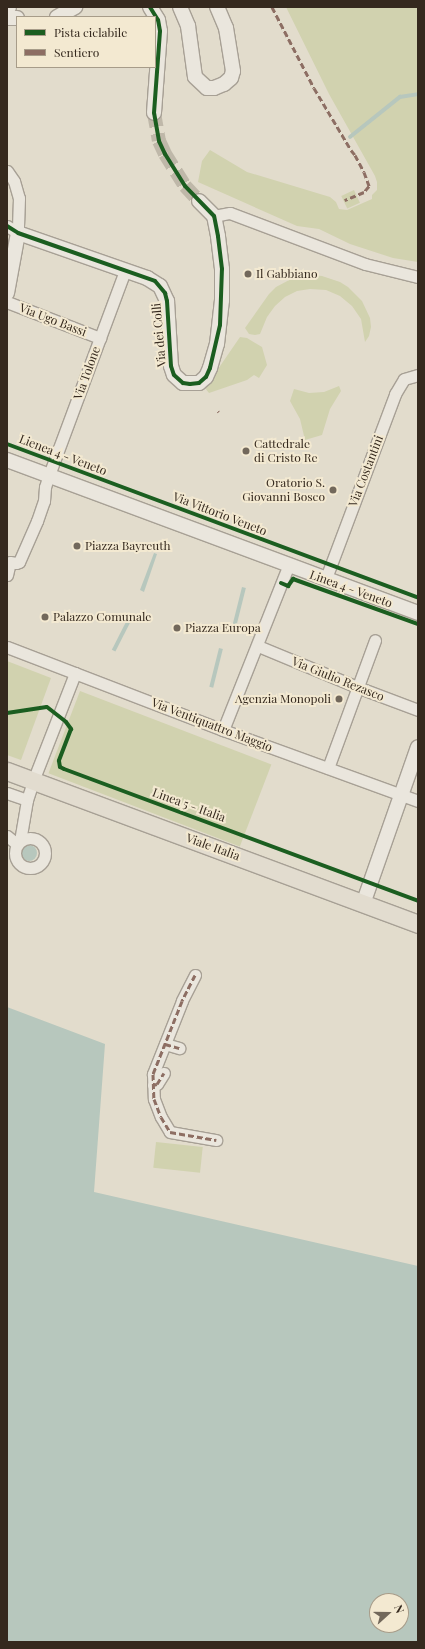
<!DOCTYPE html>
<style>
body{margin:0}
#map{position:relative;width:425px;height:1649px;overflow:hidden;background:#e2dccc;font-family:"Playfair Display",serif}
div>[style]{position:absolute}
[style*='--x']{left:calc(var(--x)*1px);top:calc(var(--y)*1px);width:calc(var(--w)*1px);rotate:calc(var(--a)*1deg)}
.green>*{inset:0;background:#d1d2af;transform-origin:0 0}
.water>*{inset:0;background:#b7c7bd;transform-origin:0 0}
.round{border-radius:50%}
.stream>*{height:3.5px;margin:-1.75px;padding:0 1.75px;transform-origin:1.75px;border-radius:1.75px;background:#b7c7bd}
.tertiary-tunnel>*{height:14px;margin-top:-7px;transform-origin:0;background:repeating-linear-gradient(90deg,#bfb8a9 0 14px,transparent 0 21px)}
.roads{filter:drop-shadow(1px 0 #a7a095) drop-shadow(-1px 0 #a7a095) drop-shadow(0 1px #a7a095) drop-shadow(0 -1px #a7a095)}
.minor>*{height:11px;margin:-5.5px;padding:0 5.5px;transform-origin:5.5px;border-radius:5.5px;background:#eae6dd}
.minor>.ring{margin:-5.5px;padding:0;box-sizing:content-box;background:none;border:11px solid #eae6dd;border-radius:50%}
.tertiary>*{height:14px;margin:-7px;padding:0 7px;transform-origin:7px;border-radius:7px;background:#eae6dd}
.primary>*{height:17px;margin:-8.5px;padding:0 8.5px;transform-origin:8.5px;border-radius:8.5px;background:#e2dccf}
.quiet>*{height:3px;margin-top:-1.5px;transform-origin:0;background:repeating-linear-gradient(90deg,#8d6e63 0 6px,transparent 0 9px)}
.cycleway>*{height:4px;margin:-2px;padding:0 2px;transform-origin:2px;border-radius:2px;background:#1b5e20}
.dots>*{width:11px;height:11px;translate:-50% -50%;box-sizing:border-box;border:2px solid #f3e9d1;border-radius:50%}
span{translate:-50% -50%;white-space:nowrap;text-align:center;line-height:1.15;-webkit-text-stroke:4px #f3e9d1;paint-order:stroke}
.poi-label{font-size:12px;color:#35291e}
.left{translate:0 -50%;text-align:left}
.right{translate:-100% -50%;text-align:right}
.street-label{font-size:12px;color:#35291e}
.frame{position:absolute;inset:0;border:8px solid #35291e;pointer-events:none}
.legend{position:absolute;left:16px;top:16px;width:140px;height:52px;box-sizing:border-box;background:#f3e9d1;border:1px solid #a79c89;margin:0;padding:5px 7px;list-style:none;font-size:12px;color:#35291e}
.legend li{display:flex;align-items:center;gap:8px;height:20px}
.legend b{width:20px;border:1px solid #a79c89}
.north{position:absolute;left:369px;top:1593px;width:40px;height:40px;box-sizing:border-box;background:#f3e9d1;border:1px solid #a79c89;border-radius:50%;rotate:69deg;font-size:11px;font-weight:700;line-height:16px;text-align:center;color:#35291e}
.north::after{content:'';display:block;margin:auto;width:14px;height:18px;background:#72685b;clip-path:polygon(50% 0,100% 100%,50% 72%,0 100%)}
</style>
<div id="map">
<div class="green">
<i style="clip-path:polygon(286px 7px,418px 7px,418px 262px,393px 258px,350px 244px,319px 229px,297px 226px,198px 182px,202px 161px,210px 150px,247px 172px,330px 197px,336px 202px,339px 209px,347px 210px,372px 199px,372px 195px,377px 190px,377px 182px,375px 176px,329px 94px)"></i>
<i style="left:354px;top:190px;width:14px;height:14px;rotate:65deg"></i>
<i style="clip-path:polygon(312px 275px,322px 276px,340px 282px,348px 287px,362px 301px,370px 318px,371px 327px,369px 336px,365px 342px,361px 319px,352px 306px,340px 296px,326px 290px,310px 289px,297px 291px,285px 297px,275px 306px,267px 317px,260px 334px,255px 335px,249px 334px,245px 328px,269px 294px,276px 287px,293px 278px)"></i>
<i style="clip-path:polygon(240px 337px,247px 338px,262px 347px,267px 365px,259px 378px,254px 375px,247px 380px,209px 393px,205px 388px)"></i>
<i style="clip-path:polygon(339px 386px,341px 391px,330px 409px,322px 435px,305px 440px,300px 419px,290px 401px,294px 389px,309px 393px,324px 392px)"></i>
<i style="clip-path:polygon(7px 661px,51px 678px,21px 760px,7px 755px)"></i>
<i style="left:80px;top:691px;width:205px;height:88px;rotate:21deg"></i>
<i style="left:156px;top:1142px;width:47px;height:26px;rotate:6deg"></i>
</div>
<div class="water">
<i style="clip-path:polygon(154px 553px,157px 554px,144px 592px,140px 590px)"></i>
<i style="left:242px;top:587px;width:4px;height:40px;rotate:14deg"></i>
<i style="left:130px;top:614px;width:4px;height:40px;rotate:27deg"></i>
<i style="left:219px;top:648px;width:4px;height:40px;rotate:14deg"></i>
<i class="round" style="left:21px;top:845px;width:16px;height:16px"></i>
<i style="clip-path:polygon(evenodd,7px 1007px,105px 1044px,94px 1192px,418px 1266px,418px 1642px,7px 1642px,7px 1007px,377px 1601px,401px 1601px,401px 1625px,377px 1625px,377px 1601px)"></i>
</div>
<div class="stream">
<i style="--x:350;--y:137;--w:64;--a:-38.7"></i>
<i style="--x:400;--y:97;--w:18;--a:-9"></i>
</div>
<div class="tertiary-tunnel">
<i style="--x:154;--y:113;--w:28;--a:80"></i>
<i style="--x:159;--y:141;--w:14;--a:65"></i>
<i style="--x:165;--y:154;--w:38;--a:58"></i>
<i style="--x:185;--y:186;--w:21;--a:47"></i>
</div>
<div class="roads">
<div class="minor">
<i style="--x:7;--y:171;--w:12;--a:55"></i>
<i style="--x:14;--y:181;--w:18;--a:74"></i>
<i style="--x:19;--y:198;--w:35;--a:92"></i>
<i style="--x:214;--y:216;--w:16;--a:-11"></i>
<i style="--x:230;--y:213;--w:144;--a:20.7"></i>
<i style="--x:365;--y:264;--w:55;--a:13.8"></i>
<i style="--x:7;--y:226;--w:13;--a:32"></i>
<i style="--x:7;--y:302;--w:100;--a:21.2"></i>
<i style="--x:7;--y:575;--w:13;--a:-77"></i>
<i style="--x:10;--y:562;--w:6;--a:9"></i>
<i style="--x:16;--y:563;--w:3;--a:-18"></i>
<i style="--x:19;--y:562;--w:45;--a:-66.3"></i>
<i style="--x:37;--y:521;--w:21;--a:-71"></i>
<i style="--x:44;--y:501;--w:14;--a:-86"></i>
<i style="--x:45;--y:487;--w:13;--a:-72"></i>
<i style="--x:49;--y:475;--w:218;--a:-69.6"></i>
<i style="--x:326;--y:578;--w:197;--a:-69.4"></i>
<i style="--x:395;--y:394;--w:17;--a:-59"></i>
<i style="--x:404;--y:379;--w:15;--a:-16"></i>
<i style="--x:258;--y:646;--w:107;--a:22.5"></i>
<i style="--x:357;--y:687;--w:65;--a:20.7"></i>
<i style="--x:7;--y:647;--w:231;--a:21"></i>
<i style="--x:223;--y:730;--w:208;--a:20"></i>
<i style="--x:223;--y:730;--w:179;--a:-68.3"></i>
<i style="--x:328;--y:768;--w:136;--a:-69.8"></i>
<i style="--x:7;--y:793;--w:21;--a:19"></i>
<i style="--x:7;--y:836;--w:13;--a:39"></i>
<i class="ring" style="left:15px;top:838px;width:19px;height:19px"></i>
<i style="--x:20;--y:841;--w:42;--a:-80.3"></i>
<i style="--x:27;--y:800;--w:20;--a:-72"></i>
<i style="--x:33;--y:781;--w:116;--a:-68.7"></i>
<i style="--x:195;--y:975;--w:29;--a:117"></i>
<i style="--x:182;--y:1001;--w:79;--a:111.7"></i>
<i style="--x:153;--y:1074;--w:25;--a:88"></i>
<i style="--x:154;--y:1099;--w:19;--a:69"></i>
<i style="--x:161;--y:1117;--w:17;--a:59"></i>
<i style="--x:170;--y:1132;--w:47;--a:9.9"></i>
<i style="--x:165;--y:1044;--w:15;--a:16"></i>
<i style="--x:153;--y:1085;--w:4;--a:-14"></i>
<i style="--x:157;--y:1084;--w:13;--a:-58"></i>
</div>
<div class="tertiary">
<i style="--x:7;--y:7;--w:2;--a:0"></i>
<i style="--x:150;--y:7;--w:15;--a:58"></i>
<i style="--x:158;--y:20;--w:11;--a:80"></i>
<i style="--x:160;--y:31;--w:82;--a:94.2"></i>
<i style="--x:180;--y:7;--w:21;--a:67"></i>
<i style="--x:188;--y:26;--w:51;--a:82.2"></i>
<i style="--x:195;--y:77;--w:16;--a:43"></i>
<i style="--x:207;--y:88;--w:7;--a:0"></i>
<i style="--x:214;--y:88;--w:11;--a:-22"></i>
<i style="--x:224;--y:84;--w:9;--a:-41"></i>
<i style="--x:231;--y:78;--w:7;--a:-74"></i>
<i style="--x:233;--y:71;--w:44;--a:-99.2"></i>
<i style="--x:226;--y:28;--w:23;--a:-113"></i>
<i style="--x:57;--y:17;--w:21;--a:-29"></i>
<i style="--x:7;--y:18;--w:10;--a:0"></i>
<i style="--x:7;--y:293;--w:61;--a:-79.6"></i>
<i style="--x:18;--y:233;--w:137;--a:19.2"></i>
<i style="--x:147;--y:278;--w:15;--a:32"></i>
<i style="--x:160;--y:286;--w:17;--a:65"></i>
<i style="--x:167;--y:301;--w:65;--a:86.5"></i>
<i style="--x:171;--y:366;--w:9;--a:72"></i>
<i style="--x:174;--y:375;--w:12;--a:42"></i>
<i style="--x:183;--y:383;--w:16;--a:0"></i>
<i style="--x:199;--y:383;--w:9;--a:-41"></i>
<i style="--x:206;--y:377;--w:10;--a:-66"></i>
<i style="--x:210;--y:368;--w:25;--a:-74"></i>
<i style="--x:217;--y:344;--w:44;--a:-83.5"></i>
<i style="--x:222;--y:300;--w:31;--a:-90"></i>
<i style="--x:222;--y:269;--w:33;--a:-97"></i>
<i style="--x:218;--y:236;--w:20;--a:-101"></i>
<i style="--x:214;--y:216;--w:21;--a:-135"></i>
<i style="--x:7;--y:460;--w:439;--a:20.4"></i>
<i style="--x:363;--y:904;--w:166;--a:-70.7"></i>
</div>
<div class="primary">
<i style="--x:7;--y:771;--w:439;--a:20.4"></i>
</div>
</div>
<div class="quiet">
<i style="--x:272;--y:7;--w:91;--a:62.6"></i>
<i style="--x:314;--y:88;--w:72;--a:59.2"></i>
<i style="--x:351;--y:150;--w:6;--a:51"></i>
<i style="--x:355;--y:155;--w:19;--a:62"></i>
<i style="--x:364;--y:172;--w:15;--a:70"></i>
<i style="--x:369;--y:186;--w:8;--a:130"></i>
<i style="--x:364;--y:192;--w:21;--a:157"></i>
<i style="--x:218;--y:411;--w:1;--a:45"></i>
<i style="--x:195;--y:975;--w:29;--a:117"></i>
<i style="--x:182;--y:1001;--w:79;--a:111.7"></i>
<i style="--x:153;--y:1074;--w:25;--a:88"></i>
<i style="--x:154;--y:1099;--w:19;--a:69"></i>
<i style="--x:161;--y:1117;--w:17;--a:59"></i>
<i style="--x:170;--y:1132;--w:47;--a:9.9"></i>
<i style="--x:165;--y:1044;--w:15;--a:16"></i>
<i style="--x:153;--y:1085;--w:4;--a:-14"></i>
<i style="--x:157;--y:1084;--w:13;--a:-58"></i>
</div>
<div class="cycleway">
<i style="--x:7;--y:226;--w:13;--a:32"></i>
<i style="--x:18;--y:233;--w:145;--a:19.3"></i>
<i style="--x:155;--y:281;--w:16;--a:50"></i>
<i style="--x:165;--y:293;--w:8;--a:76"></i>
<i style="--x:167;--y:301;--w:65;--a:86.5"></i>
<i style="--x:171;--y:366;--w:9;--a:72"></i>
<i style="--x:174;--y:375;--w:12;--a:42"></i>
<i style="--x:183;--y:383;--w:7;--a:8"></i>
<i style="--x:190;--y:384;--w:9;--a:-6"></i>
<i style="--x:199;--y:383;--w:9;--a:-41"></i>
<i style="--x:206;--y:377;--w:10;--a:-66"></i>
<i style="--x:210;--y:368;--w:44;--a:-76.9"></i>
<i style="--x:220;--y:325;--w:56;--a:-88"></i>
<i style="--x:222;--y:269;--w:33;--a:-97"></i>
<i style="--x:218;--y:236;--w:20;--a:-101"></i>
<i style="--x:214;--y:216;--w:42;--a:-134"></i>
<i style="--x:185;--y:186;--w:38;--a:-122"></i>
<i style="--x:165;--y:154;--w:14;--a:-115"></i>
<i style="--x:159;--y:141;--w:28;--a:-100"></i>
<i style="--x:154;--y:113;--w:82;--a:-85.8"></i>
<i style="--x:160;--y:31;--w:11;--a:-100"></i>
<i style="--x:158;--y:20;--w:15;--a:-122"></i>
<i style="--x:7;--y:444;--w:439;--a:20.5"></i>
<i style="--x:281;--y:583;--w:8;--a:23"></i>
<i style="--x:288;--y:586;--w:9;--a:-54"></i>
<i style="--x:293;--y:579;--w:133;--a:19.8"></i>
<i style="--x:7;--y:713;--w:40;--a:-8.5"></i>
<i style="--x:47;--y:707;--w:24;--a:38"></i>
<i style="--x:66;--y:722;--w:9;--a:54"></i>
<i style="--x:71;--y:729;--w:34;--a:111"></i>
<i style="--x:59;--y:761;--w:6;--a:81"></i>
<i style="--x:60;--y:767;--w:4;--a:27"></i>
<i style="--x:64;--y:769;--w:378;--a:20.4"></i>
</div>
<div class="dots">
<i style="left:248px;top:274px;background:#72685b"></i>
<i style="left:246px;top:451px;background:#72685b"></i>
<i style="left:333px;top:490px;background:#72685b"></i>
<i style="left:77px;top:546px;background:#72685b"></i>
<i style="left:45px;top:617px;background:#72685b"></i>
<i style="left:177px;top:628px;background:#72685b"></i>
<i style="left:339px;top:699px;background:#72685b"></i>
</div>
<div class="poi-label">
<span class="left" style="left:256px;top:274px">Il Gabbiano</span>
<span class="left" style="left:254px;top:451px">Cattedrale<br>di Cristo Re</span>
<span class="right" style="left:325px;top:490px">Oratorio S.<br>Giovanni Bosco</span>
<span class="left" style="left:85px;top:546px">Piazza Bayreuth</span>
<span class="left" style="left:53px;top:617px">Palazzo Comunale</span>
<span class="left" style="left:185px;top:628px">Piazza Europa</span>
<span class="right" style="left:331px;top:699px">Agenzia Monopoli</span>
</div>
<div class="street-label">
<span style="left:53px;top:320px;rotate:21deg">Via Ugo Bassi</span>
<span style="left:159px;top:335px;rotate:-95deg">Via dei Colli</span>
<span style="left:87px;top:373px;rotate:-70deg">Via Tolone</span>
<span style="left:63px;top:455px;rotate:21deg">Lienea 4 - Veneto</span>
<span style="left:366px;top:471px;rotate:-69deg">Via Costantini</span>
<span style="left:220px;top:514px;rotate:21deg">Via Vittorio Veneto</span>
<span style="left:351px;top:589px;rotate:20deg">Linea 4 - Veneto</span>
<span style="left:338px;top:679px;rotate:22deg">Via Giulio Rezasco</span>
<span style="left:212px;top:725px;rotate:21deg">Via Ventiquattro Maggio</span>
<span style="left:189px;top:805px;rotate:20deg">Linea 5 - Italia</span>
<span style="left:213px;top:847px;rotate:20deg">Viale Italia</span>
</div>
<div class="frame"></div>
<ul class="legend">
<li><b style="height:5px;background:#1b5e20"></b>Pista ciclabile</li>
<li><b style="height:5px;background:#8d6e63"></b>Sentiero</li>
</ul>
<div class="north">N</div>
</div>
